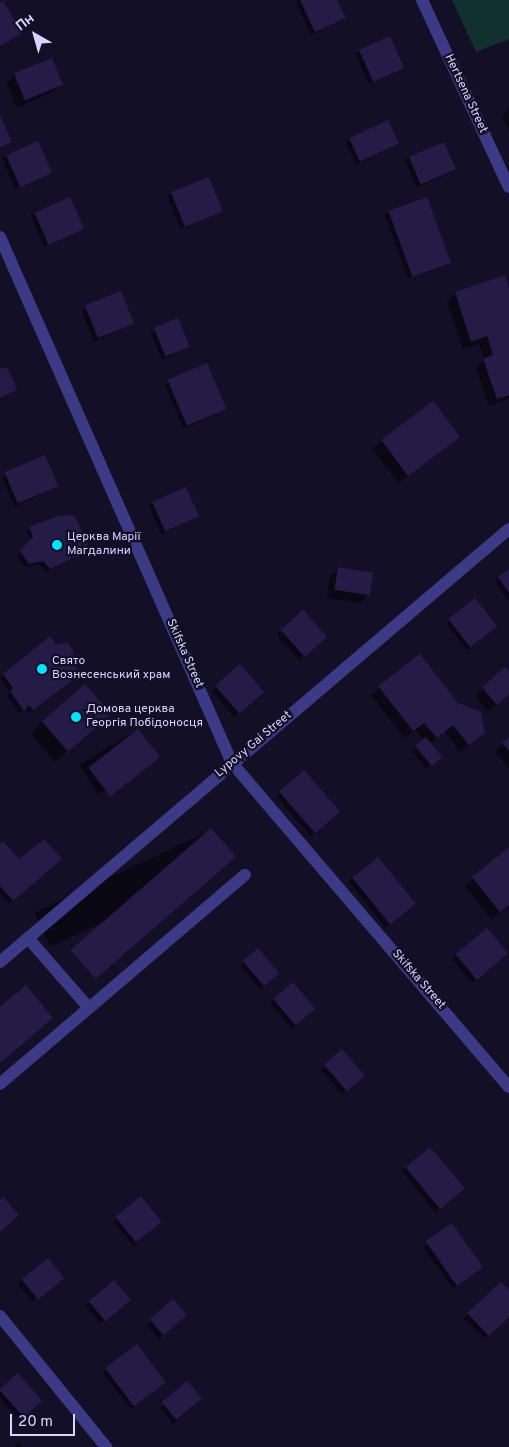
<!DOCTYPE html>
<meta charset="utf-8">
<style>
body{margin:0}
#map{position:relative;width:509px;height:1447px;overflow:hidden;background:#130f26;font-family:Overpass,sans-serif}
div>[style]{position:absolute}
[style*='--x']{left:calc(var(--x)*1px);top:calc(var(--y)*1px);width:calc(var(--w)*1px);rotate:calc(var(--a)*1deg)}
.green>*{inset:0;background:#12302f}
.shadow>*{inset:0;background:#0007;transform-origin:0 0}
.building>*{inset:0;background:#241b47;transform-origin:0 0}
.minor>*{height:12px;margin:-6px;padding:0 6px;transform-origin:6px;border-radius:6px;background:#3d3a85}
.dots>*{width:14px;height:14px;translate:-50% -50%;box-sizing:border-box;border:2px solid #130f26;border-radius:50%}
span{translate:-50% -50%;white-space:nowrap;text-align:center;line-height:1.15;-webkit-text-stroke:4.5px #130f26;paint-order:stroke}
.street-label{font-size:12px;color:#d9d4ff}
.poi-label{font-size:12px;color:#d9d4ff}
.left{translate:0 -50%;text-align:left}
.north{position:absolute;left:10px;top:10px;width:50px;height:50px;-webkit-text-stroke:4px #130f26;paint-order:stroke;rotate:322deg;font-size:14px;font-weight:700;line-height:20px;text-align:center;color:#d9d4ff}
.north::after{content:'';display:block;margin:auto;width:18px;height:22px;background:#d9d4ff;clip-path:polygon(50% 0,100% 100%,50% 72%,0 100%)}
.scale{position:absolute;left:10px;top:1414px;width:65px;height:22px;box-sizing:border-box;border:2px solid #d9d4ff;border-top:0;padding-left:6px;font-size:15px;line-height:18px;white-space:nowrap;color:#d9d4ff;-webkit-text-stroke:4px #130f26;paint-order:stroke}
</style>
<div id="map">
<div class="green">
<i style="clip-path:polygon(452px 0,509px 0,509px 39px,476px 52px)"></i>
</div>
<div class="shadow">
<i style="clip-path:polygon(298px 0,336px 0,344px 18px,311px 35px,296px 2px)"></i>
<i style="clip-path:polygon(360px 51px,402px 67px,369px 84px,356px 55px)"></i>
<i style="clip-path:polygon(15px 75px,62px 84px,53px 92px,17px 108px,7px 83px)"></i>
<i style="clip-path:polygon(509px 109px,509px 131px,502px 116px)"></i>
<i style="clip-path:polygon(350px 138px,398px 144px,356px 165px,346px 142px)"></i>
<i style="left:38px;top:143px;width:33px;height:39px;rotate:67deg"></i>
<i style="left:443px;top:143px;width:30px;height:42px;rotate:66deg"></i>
<i style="left:209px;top:179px;width:35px;height:45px;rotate:68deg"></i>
<i style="left:70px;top:198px;width:34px;height:43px;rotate:67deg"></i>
<i style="left:427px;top:199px;width:68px;height:45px;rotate:70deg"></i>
<i style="clip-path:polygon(504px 277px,509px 292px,509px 399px,489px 406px,476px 368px,484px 360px,479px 344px,463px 349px,447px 302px,455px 294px)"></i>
<i style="clip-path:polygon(85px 308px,132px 323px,94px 342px,82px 311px)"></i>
<i style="clip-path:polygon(177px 319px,189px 346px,162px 360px,151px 333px)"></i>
<i style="clip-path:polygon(0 371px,15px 390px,0 399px)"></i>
<i style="clip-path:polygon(169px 382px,226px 409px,184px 429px,165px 386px)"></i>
<i style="left:433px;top:403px;width:43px;height:76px;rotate:53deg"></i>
<i style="clip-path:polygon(6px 474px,57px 486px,15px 507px,2px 478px)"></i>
<i style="clip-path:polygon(152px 503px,197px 516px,161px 534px,149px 506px)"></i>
<i style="clip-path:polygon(30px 528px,89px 550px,46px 572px,39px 564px,25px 567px,17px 556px,30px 541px,26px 532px)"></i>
<i style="clip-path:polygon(339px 568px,368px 595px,360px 603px,327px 598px,330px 576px)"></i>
<i style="clip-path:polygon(509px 570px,509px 601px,495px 582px)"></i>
<i style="clip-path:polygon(303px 612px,321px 641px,299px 660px,277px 635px)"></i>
<i style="clip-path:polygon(450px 620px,492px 630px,467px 651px,447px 624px)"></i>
<i style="clip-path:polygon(419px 656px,483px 733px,460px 752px,445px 732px,430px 744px,437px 761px,426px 769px,412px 751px,424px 741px,416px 730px,404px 738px,371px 695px)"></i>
<i style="clip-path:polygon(71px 663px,76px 678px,29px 713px,25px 708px,19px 713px,7px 696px,10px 692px,0 678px,4px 675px)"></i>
<i style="clip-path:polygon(240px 665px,259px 695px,234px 717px,212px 691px)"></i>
<i style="clip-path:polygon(505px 669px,509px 673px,509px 694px,488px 712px,475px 696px)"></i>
<i style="clip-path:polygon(109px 714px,55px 762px,31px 734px,42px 722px)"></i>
<i style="left:137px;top:730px;width:35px;height:67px;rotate:59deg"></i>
<i style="clip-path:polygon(509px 738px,509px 769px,495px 751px)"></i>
<i style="left:304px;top:772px;width:53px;height:37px;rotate:49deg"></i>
<i style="left:211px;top:830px;width:38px;height:195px;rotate:65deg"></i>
<i style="clip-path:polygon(0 845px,18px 860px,56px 863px,9px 904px,0 894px)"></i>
<i style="clip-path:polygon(509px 849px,509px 906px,491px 919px,465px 886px)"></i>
<i style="left:377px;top:858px;width:59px;height:37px;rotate:51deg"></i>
<i style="clip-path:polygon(487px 929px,503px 957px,472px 983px,452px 959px)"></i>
<i style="clip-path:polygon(244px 961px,274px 977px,260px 989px,240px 965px)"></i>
<i style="clip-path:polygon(293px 984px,311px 1013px,292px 1029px,270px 1003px)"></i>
<i style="clip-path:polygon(342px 1051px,359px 1079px,342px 1094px,321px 1070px)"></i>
<i style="clip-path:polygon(406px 1168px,460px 1192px,435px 1212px,402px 1171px)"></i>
<i style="clip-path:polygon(117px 1218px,157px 1225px,134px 1246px,113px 1222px)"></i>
<i style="clip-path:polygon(452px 1225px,478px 1270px,453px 1288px,423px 1247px)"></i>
<i style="left:48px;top:1260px;width:23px;height:38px;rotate:52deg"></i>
<i style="left:114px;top:1282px;width:23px;height:37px;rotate:50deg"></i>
<i style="clip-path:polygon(501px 1284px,509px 1292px,509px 1316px,484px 1338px,464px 1318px)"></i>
<i style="clip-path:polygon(173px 1301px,181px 1319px,159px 1339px,147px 1325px)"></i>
<i style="clip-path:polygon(106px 1369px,161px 1385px,131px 1409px,103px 1373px)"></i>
<i style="clip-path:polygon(18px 1375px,40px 1401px,19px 1421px,0 1398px,0 1392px)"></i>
<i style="clip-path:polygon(197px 1403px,173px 1424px,160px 1408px,163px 1404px)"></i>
<i style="clip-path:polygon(19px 1443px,22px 1447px,14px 1447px)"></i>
</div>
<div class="building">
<i style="clip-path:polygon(300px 0,337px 0,346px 18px,315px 32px)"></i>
<i style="clip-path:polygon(3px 1px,22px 33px,0 46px,0 3px)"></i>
<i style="left:390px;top:36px;width:35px;height:34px;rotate:66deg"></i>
<i style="left:52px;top:58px;width:29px;height:41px;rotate:68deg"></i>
<i style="clip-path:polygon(0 115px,12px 142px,0 147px)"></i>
<i style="left:388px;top:120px;width:26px;height:43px;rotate:65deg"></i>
<i style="left:38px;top:141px;width:35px;height:35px;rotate:66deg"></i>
<i style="left:444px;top:142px;width:30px;height:38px;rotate:67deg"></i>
<i style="left:209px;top:177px;width:37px;height:41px;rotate:68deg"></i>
<i style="left:70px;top:197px;width:35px;height:39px;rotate:66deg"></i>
<i style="left:427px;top:197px;width:70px;height:41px;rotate:70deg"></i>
<i style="clip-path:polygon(505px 275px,509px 288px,509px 395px,497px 399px,483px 359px,493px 355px,487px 336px,471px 342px,455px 292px)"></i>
<i style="left:121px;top:291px;width:35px;height:39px;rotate:68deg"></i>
<i style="left:178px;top:318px;width:31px;height:26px;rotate:68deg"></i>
<i style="left:207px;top:363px;width:50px;height:43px;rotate:67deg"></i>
<i style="clip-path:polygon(7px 367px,17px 390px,0 398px,0 369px)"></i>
<i style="left:433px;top:401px;width:45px;height:65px;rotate:53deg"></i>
<i style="left:45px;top:455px;width:34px;height:44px;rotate:67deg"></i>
<i style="left:186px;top:487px;width:32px;height:37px;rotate:66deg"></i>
<i style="clip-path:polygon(74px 515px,91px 550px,50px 569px,43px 561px,29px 564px,20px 551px,33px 536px,29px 527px,59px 516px)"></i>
<i style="left:338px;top:567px;width:36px;height:23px;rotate:9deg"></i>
<i style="clip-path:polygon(509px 569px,509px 593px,498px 577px)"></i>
<i style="left:475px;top:598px;width:36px;height:34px;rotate:52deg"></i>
<i style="left:303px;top:610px;width:36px;height:30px;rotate:48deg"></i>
<i style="clip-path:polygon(50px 636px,56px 644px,68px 643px,74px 652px,72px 663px,81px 674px,33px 710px,29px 705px,24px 711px,10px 691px,13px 688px,3px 674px)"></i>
<i style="clip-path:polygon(420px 654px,458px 703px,481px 712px,485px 733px,469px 745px,453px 725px,437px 738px,424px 723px,413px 731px,378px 686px)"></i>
<i style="left:240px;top:664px;width:37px;height:33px;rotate:49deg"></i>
<i style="clip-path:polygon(505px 667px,509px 671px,509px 694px,497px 705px,482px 687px)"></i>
<i style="left:85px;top:684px;width:40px;height:57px;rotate:49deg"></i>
<i style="left:138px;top:729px;width:36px;height:63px;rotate:52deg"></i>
<i style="left:426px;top:737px;width:26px;height:14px;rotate:51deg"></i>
<i style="clip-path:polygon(509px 737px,509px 751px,502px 743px)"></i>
<i style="left:304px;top:770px;width:55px;height:33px;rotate:49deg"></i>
<i style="left:211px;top:828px;width:38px;height:186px;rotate:49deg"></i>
<i style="clip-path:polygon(44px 839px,62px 859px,13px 901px,0 886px,0 844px,3px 841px,19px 859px)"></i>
<i style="clip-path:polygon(509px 847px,509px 905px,500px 912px,472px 877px)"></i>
<i style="left:378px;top:857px;width:60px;height:33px;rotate:51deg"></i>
<i style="left:487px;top:928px;width:33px;height:41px;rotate:50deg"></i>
<i style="left:258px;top:948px;width:33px;height:20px;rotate:50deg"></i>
<i style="left:293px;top:982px;width:35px;height:26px;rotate:50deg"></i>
<i style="clip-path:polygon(26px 985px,53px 1018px,0 1063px,0 1007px)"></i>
<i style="left:342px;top:1049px;width:35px;height:24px;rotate:49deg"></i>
<i style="left:430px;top:1147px;width:54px;height:32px;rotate:50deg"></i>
<i style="left:141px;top:1196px;width:33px;height:33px;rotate:51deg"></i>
<i style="clip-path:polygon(3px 1197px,19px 1215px,0 1232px,0 1200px)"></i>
<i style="left:452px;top:1223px;width:54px;height:32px;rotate:55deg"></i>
<i style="left:48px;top:1258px;width:26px;height:34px;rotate:51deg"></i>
<i style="left:114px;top:1280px;width:26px;height:33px;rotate:50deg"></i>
<i style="clip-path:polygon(501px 1282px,509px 1290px,509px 1317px,489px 1336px,467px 1313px)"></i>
<i style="left:173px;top:1299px;width:21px;height:31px;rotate:49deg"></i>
<i style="left:137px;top:1344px;width:48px;height:40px;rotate:53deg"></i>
<i style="left:18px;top:1373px;width:37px;height:25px;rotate:49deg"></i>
<i style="left:187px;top:1381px;width:23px;height:33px;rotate:50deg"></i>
</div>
<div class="minor">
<i style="--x:422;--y:0;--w:206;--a:65.1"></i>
<i style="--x:0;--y:237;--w:575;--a:66.2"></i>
<i style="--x:232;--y:763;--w:426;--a:49.5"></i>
<i style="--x:28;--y:938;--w:93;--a:48.9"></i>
<i style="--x:0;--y:962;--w:668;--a:-40.39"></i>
<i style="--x:0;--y:1084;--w:322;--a:-40.5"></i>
<i style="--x:0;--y:1316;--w:169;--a:51"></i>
</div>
<div class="dots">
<i style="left:57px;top:545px;background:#00e5ff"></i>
<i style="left:42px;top:669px;background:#00e5ff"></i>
<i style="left:76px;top:717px;background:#00e5ff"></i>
</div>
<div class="street-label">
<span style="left:465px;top:94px;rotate:65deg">Hertsena Street</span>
<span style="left:184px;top:654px;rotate:66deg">Skifska Street</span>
<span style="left:254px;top:745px;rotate:-40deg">Lypovy Gai Street</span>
<span style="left:418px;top:980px;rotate:49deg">Skifska Street</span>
</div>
<div class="poi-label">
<span class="left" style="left:67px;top:545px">Церква Марії<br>Магдалини</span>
<span class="left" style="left:52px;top:669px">Свято<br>Вознесенський храм</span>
<span class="left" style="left:86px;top:717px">Домова церква<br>Георгія Побідоносця</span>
</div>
<div class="north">Пн</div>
<div class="scale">20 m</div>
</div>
